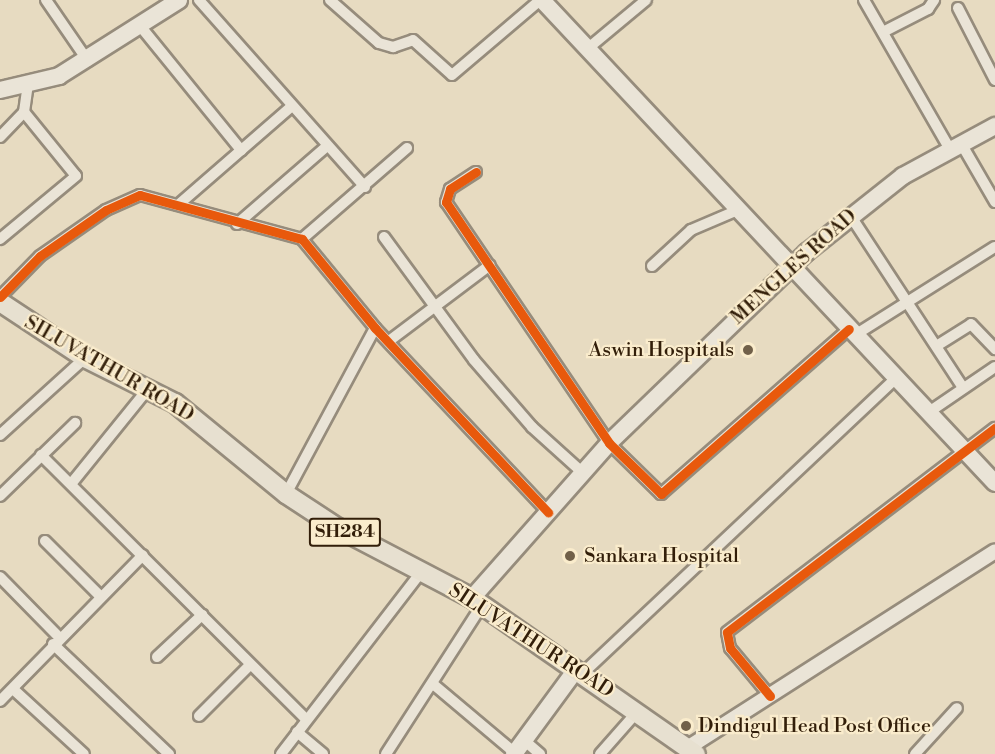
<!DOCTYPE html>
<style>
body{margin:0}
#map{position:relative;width:995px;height:754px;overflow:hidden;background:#e7dbc1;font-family:"Libre Bodoni",serif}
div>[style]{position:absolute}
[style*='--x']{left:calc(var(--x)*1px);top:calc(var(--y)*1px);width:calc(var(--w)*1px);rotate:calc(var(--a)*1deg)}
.roads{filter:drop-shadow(2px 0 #968c7c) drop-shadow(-2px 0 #968c7c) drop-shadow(0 2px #968c7c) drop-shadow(0 -2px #968c7c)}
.minor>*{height:10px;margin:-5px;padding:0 5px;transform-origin:5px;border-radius:5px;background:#eae4d7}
.tertiary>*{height:14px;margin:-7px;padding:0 7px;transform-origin:7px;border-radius:7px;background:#eae4d7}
.secondary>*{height:16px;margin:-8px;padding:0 8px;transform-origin:8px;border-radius:8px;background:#eae4d7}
.primary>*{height:18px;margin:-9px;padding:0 9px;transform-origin:9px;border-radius:9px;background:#e7e0d0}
.cycleway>*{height:9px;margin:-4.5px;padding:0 4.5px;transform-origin:4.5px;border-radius:4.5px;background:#e8590c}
.dots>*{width:16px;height:16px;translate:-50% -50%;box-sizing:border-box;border:3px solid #faeccc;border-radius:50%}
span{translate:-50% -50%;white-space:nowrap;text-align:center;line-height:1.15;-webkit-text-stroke:4.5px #faeccc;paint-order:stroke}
.shield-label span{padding:2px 4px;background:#faeccc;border:2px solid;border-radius:4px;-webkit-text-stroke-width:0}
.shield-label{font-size:18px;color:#321e09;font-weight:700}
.street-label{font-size:20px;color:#321e09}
.poi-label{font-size:20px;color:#321e09}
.right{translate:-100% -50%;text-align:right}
.left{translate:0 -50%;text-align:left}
</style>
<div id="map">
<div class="roads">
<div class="minor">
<i style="--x:46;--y:0;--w:74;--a:55.5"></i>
<i style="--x:199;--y:0;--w:250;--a:48.4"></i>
<i style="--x:330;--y:0;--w:65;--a:41.3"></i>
<i style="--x:379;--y:43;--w:15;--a:16"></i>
<i style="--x:393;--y:47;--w:21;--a:-19"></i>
<i style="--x:413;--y:40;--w:52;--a:41.9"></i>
<i style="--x:452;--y:75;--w:116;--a:-40.4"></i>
<i style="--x:864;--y:0;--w:174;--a:60.1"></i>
<i style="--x:958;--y:8;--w:81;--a:62.8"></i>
<i style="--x:141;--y:27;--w:159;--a:50.9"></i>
<i style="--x:883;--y:32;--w:51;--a:-27.1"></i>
<i style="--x:928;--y:9;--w:11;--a:-56"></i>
<i style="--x:586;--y:50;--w:78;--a:-39.8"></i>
<i style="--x:24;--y:112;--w:28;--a:-82"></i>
<i style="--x:0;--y:137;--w:35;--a:-46"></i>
<i style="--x:24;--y:112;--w:82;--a:50.9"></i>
<i style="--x:76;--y:176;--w:99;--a:140.3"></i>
<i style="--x:962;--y:145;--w:66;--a:59.9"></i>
<i style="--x:476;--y:172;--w:31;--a:147"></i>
<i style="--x:450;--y:189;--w:14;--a:107"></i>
<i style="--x:446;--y:202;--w:291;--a:55.9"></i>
<i style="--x:609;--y:443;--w:73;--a:44.4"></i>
<i style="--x:661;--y:494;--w:250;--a:-41.3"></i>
<i style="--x:178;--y:205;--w:151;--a:-41"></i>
<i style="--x:850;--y:215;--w:204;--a:56.8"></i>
<i style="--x:237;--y:224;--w:118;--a:-40.9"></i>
<i style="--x:384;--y:237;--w:152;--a:53.8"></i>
<i style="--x:474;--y:360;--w:89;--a:49.1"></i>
<i style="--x:532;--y:427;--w:69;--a:42"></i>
<i style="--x:302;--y:239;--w:139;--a:-40.9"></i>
<i style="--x:652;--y:266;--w:53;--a:-42.7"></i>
<i style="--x:691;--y:230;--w:51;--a:-23.1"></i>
<i style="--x:0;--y:297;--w:57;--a:-45.7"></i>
<i style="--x:40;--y:256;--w:80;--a:-34.9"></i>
<i style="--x:106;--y:210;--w:37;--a:-24"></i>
<i style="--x:140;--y:195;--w:168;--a:15.2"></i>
<i style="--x:302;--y:239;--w:115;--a:50.6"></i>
<i style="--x:375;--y:328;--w:253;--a:46.8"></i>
<i style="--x:855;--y:335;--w:165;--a:-32.2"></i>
<i style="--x:389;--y:341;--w:126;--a:-37"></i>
<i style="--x:938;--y:345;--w:39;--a:-32"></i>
<i style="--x:971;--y:324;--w:35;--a:46"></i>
<i style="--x:929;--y:412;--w:80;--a:-34.3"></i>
<i style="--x:0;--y:435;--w:115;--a:-42.2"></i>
<i style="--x:41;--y:455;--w:374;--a:44.9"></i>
<i style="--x:71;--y:484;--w:122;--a:-51"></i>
<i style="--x:286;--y:494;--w:188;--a:-61.8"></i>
<i style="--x:0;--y:496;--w:105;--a:-44.2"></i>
<i style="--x:45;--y:541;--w:78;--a:45"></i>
<i style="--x:0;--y:577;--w:84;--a:45.5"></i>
<i style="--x:53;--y:644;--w:160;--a:43.5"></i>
<i style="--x:157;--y:657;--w:62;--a:-43"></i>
<i style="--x:582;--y:674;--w:430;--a:-43.3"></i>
<i style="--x:433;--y:684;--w:107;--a:40.1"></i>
<i style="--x:13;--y:689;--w:96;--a:42.5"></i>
<i style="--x:770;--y:696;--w:62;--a:-129.8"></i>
<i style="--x:730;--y:648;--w:16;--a:-101"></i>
<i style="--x:727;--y:632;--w:337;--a:-37.3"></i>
<i style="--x:0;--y:701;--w:204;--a:-45.6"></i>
<i style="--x:199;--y:716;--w:72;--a:-45"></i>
<i style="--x:297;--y:732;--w:34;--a:40"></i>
<i style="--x:525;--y:741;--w:20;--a:41"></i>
<i style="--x:281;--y:754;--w:230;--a:-52.4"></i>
<i style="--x:386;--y:754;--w:177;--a:-57.2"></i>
<i style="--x:600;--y:754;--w:56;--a:-48.6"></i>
<i style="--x:915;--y:754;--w:62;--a:-47.6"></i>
</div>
<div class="tertiary">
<i style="--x:689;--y:747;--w:363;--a:-32.6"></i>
</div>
<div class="secondary">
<i style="--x:542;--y:0;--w:662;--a:46.84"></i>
<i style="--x:0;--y:90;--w:61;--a:-13.3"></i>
<i style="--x:59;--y:76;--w:142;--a:-32.3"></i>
<i style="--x:472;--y:598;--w:207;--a:-48.5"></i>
<i style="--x:609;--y:443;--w:275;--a:-44"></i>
<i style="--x:807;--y:252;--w:122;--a:-38.4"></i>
<i style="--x:903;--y:176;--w:105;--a:-28.5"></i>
<i style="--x:514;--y:754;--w:103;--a:-53.7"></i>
</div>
<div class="primary">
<i style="--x:0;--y:302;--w:102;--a:33.4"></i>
<i style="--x:85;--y:358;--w:101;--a:26.6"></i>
<i style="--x:175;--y:403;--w:144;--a:39.3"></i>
<i style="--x:286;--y:494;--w:62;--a:33.2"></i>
<i style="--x:338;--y:528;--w:151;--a:27.6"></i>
<i style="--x:472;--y:598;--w:273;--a:34.9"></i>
</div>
</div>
<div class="cycleway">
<i style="--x:476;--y:172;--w:31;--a:147"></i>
<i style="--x:450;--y:189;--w:14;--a:107"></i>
<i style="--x:446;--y:202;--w:291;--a:55.9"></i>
<i style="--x:609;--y:443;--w:73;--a:44.4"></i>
<i style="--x:661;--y:494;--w:250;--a:-41.3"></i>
<i style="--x:0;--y:297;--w:57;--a:-45.7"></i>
<i style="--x:40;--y:256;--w:80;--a:-34.9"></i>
<i style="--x:106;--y:210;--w:37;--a:-24"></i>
<i style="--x:140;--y:195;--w:168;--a:15.2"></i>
<i style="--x:302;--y:239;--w:115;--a:50.6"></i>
<i style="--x:375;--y:328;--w:253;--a:46.8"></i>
<i style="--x:770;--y:696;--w:62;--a:-129.8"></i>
<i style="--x:730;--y:648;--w:16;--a:-101"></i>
<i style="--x:727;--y:632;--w:337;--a:-37.3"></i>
</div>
<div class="dots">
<i style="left:748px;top:350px;background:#716049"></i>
<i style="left:570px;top:556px;background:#716049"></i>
<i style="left:686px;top:726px;background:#716049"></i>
</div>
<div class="shield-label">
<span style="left:345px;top:532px">SH284</span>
</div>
<div class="street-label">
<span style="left:794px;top:267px;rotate:-42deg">MENGLES ROAD</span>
<span style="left:109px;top:369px;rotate:30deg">SILUVATHUR ROAD</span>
<span style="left:531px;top:641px;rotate:33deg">SILUVATHUR ROAD</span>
</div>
<div class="poi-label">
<span class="right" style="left:734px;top:350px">Aswin Hospitals</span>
<span class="left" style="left:584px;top:556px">Sankara Hospital</span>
<span class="left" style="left:698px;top:726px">Dindigul Head Post Office</span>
</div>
</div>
